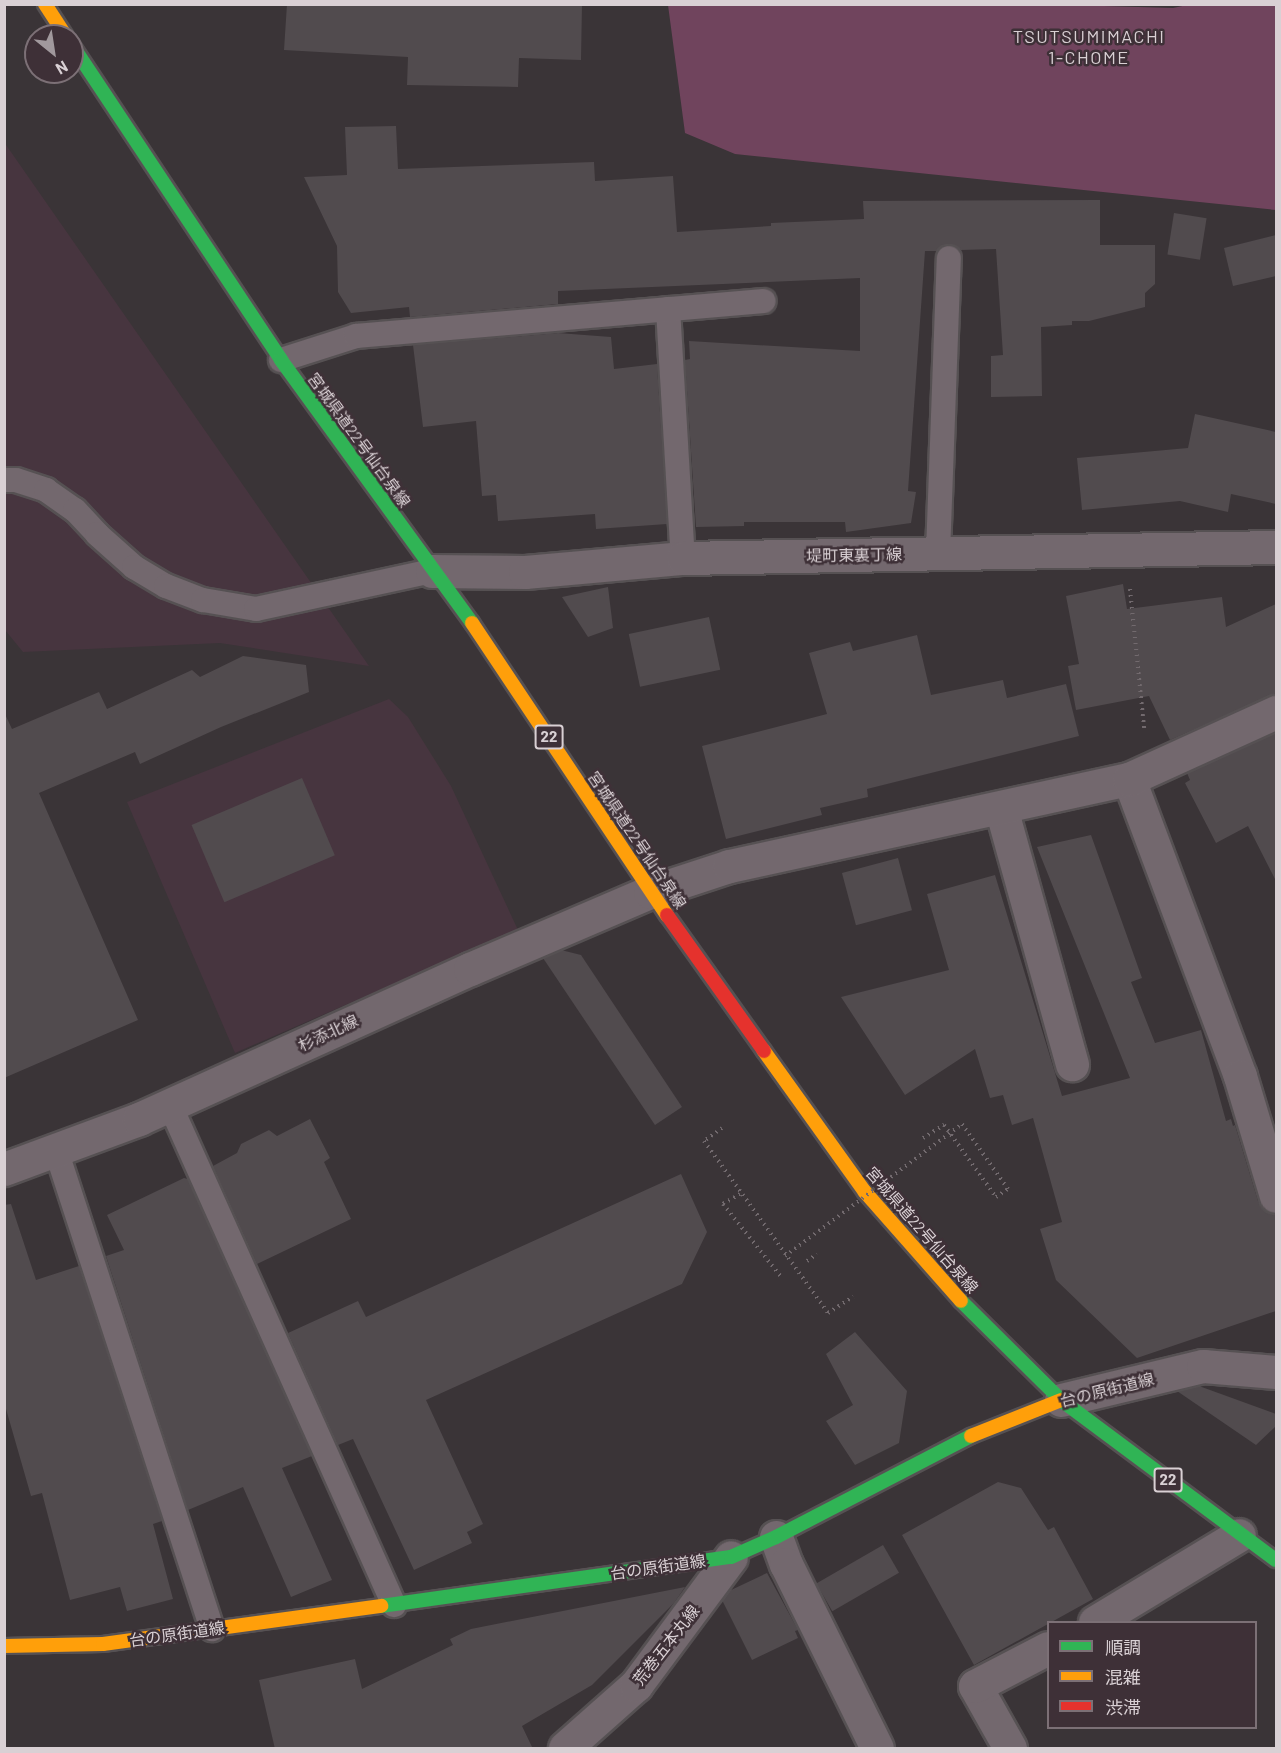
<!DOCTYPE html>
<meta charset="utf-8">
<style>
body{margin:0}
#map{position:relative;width:1281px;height:1753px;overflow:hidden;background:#3a3437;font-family:Barlow,"Noto Sans JP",sans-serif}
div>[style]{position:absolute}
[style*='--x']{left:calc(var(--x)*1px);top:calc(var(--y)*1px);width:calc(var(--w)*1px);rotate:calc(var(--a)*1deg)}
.built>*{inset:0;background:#47353f}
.green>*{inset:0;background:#70445d}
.building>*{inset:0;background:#514b4e;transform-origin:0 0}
.path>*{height:4px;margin-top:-2px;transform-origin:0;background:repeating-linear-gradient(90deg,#726a6e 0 1.5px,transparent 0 6px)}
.roads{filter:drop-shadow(2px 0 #565153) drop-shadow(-2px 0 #565153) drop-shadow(0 2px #565153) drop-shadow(0 -2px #565153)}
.lane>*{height:24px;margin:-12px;padding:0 12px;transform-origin:12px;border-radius:12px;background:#73686e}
.street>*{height:33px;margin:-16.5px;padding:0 16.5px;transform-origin:16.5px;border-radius:16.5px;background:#73686e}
.fast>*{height:14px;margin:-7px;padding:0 7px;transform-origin:7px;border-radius:7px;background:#30b455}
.slow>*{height:14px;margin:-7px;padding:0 7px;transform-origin:7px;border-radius:7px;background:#ff9f0a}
.jam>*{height:14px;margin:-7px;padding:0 7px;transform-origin:7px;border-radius:7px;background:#e5322d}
.path-bridge>*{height:4px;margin-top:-2px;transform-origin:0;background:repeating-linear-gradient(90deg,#726a6e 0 1.5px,transparent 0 6px)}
span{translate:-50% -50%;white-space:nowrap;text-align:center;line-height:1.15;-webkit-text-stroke:5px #3e3037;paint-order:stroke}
.shield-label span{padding:2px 4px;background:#3e3037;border:2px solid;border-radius:4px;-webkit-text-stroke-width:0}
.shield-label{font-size:15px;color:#d9d0d4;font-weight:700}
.street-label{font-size:16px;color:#d9d0d4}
.neighbourhood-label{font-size:18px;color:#d9d0d4;letter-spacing:1.5px}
.frame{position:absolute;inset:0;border:6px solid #d9d0d4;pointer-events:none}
.legend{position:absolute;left:1047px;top:1621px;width:210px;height:108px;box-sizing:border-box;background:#3e3037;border:2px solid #7c7076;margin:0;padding:8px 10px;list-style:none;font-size:18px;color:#d9d0d4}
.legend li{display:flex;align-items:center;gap:12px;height:30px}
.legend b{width:30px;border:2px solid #7c7076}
.north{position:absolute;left:24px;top:24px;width:60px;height:60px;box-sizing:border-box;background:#3e3037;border:2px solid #7c7076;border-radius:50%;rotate:150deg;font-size:16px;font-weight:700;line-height:24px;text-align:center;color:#d9d0d4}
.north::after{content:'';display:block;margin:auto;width:21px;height:27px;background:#a1999d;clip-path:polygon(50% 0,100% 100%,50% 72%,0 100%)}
</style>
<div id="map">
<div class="built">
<i style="clip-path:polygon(4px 142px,369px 666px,220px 643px,23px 652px,5px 630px)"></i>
<i style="clip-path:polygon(389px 699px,408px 717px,451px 786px,518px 930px,235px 1053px,127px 802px)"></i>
</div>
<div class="green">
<i style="clip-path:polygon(1069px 5px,1173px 8px,1192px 4px,1276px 5px,1276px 210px,735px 154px,685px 133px,668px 5px)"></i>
</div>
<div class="building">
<i style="clip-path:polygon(287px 4px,582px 4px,581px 60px,519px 58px,518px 87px,407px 85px,408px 57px,284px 50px)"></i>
<i style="clip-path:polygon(396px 126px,398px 169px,594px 162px,595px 181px,673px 176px,677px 232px,771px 226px,771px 223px,864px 219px,863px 201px,1100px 200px,1100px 245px,1155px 245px,1155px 284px,1145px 293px,1145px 307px,1089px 321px,1072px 321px,1072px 325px,1041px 327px,1042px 396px,991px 397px,991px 356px,1003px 355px,996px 249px,961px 250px,949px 244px,937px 251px,925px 251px,908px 491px,916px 492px,911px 523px,846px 532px,845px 522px,744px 522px,744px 526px,696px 527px,685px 360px,690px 359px,689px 341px,860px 351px,860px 278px,558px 291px,558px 304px,410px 317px,409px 307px,351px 313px,338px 292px,337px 246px,304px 177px,347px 175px,345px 127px)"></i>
<i style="left:1174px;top:213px;width:33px;height:42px;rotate:9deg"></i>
<i style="clip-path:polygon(1276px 235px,1276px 276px,1233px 286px,1224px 248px)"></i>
<i style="clip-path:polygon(558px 333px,611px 337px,614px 369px,657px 364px,667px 524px,596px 529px,595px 514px,498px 521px,496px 495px,482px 496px,476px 421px,423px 427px,413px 345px)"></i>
<i style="clip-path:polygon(1195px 414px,1276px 432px,1276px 504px,1231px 494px,1228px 512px,1180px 501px,1082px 510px,1077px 458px,1188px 448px)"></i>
<i style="clip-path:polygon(1123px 584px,1127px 609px,1222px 597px,1226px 627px,1276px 604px,1276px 693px,1170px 740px,1149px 696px,1076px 710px,1068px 666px,1079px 664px,1066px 596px)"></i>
<i style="clip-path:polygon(608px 587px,613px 628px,588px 637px,562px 597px)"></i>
<i style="left:709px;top:617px;width:54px;height:82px;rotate:78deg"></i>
<i style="clip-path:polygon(917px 635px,931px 695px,1003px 680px,1007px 698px,1066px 684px,1079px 736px,867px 789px,868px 797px,820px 808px,822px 815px,726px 839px,702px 746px,827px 714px,809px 653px,850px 642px,853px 651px)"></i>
<i style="clip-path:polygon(243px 656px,306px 665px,309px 692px,221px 727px,140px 764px,135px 752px,39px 793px,138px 1020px,4px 1078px,4px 712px,12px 729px,99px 692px,107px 709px,192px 670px,200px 677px)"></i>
<i style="clip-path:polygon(1276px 732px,1276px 881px,1248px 826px,1216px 843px,1185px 783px,1190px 780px,1187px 773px)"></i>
<i style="left:302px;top:778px;width:84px;height:120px;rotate:67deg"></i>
<i style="clip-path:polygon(1091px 835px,1142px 978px,1131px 982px,1155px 1043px,1201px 1030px,1226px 1121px,1231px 1119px,1233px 1126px,1235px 1125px,1258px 1201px,1264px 1210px,1276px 1214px,1276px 1311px,1137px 1358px,1056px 1280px,1040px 1229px,1062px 1222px,1033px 1118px,1012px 1125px,1003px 1095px,990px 1098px,975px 1049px,905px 1095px,841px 997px,949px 970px,927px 894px,995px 875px,1062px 1096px,1130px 1078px,1037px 847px)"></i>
<i style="left:898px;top:858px;width:54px;height:58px;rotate:75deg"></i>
<i style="clip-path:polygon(561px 950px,581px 955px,682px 1107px,655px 1125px,543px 958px)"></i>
<i style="clip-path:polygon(310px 1119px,330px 1158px,324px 1162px,351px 1219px,257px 1264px,213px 1166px,237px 1153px,241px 1144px,269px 1130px,277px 1136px)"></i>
<i style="clip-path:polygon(681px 1174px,707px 1232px,682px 1284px,426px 1400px,483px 1524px,467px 1532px,472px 1543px,414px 1570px,353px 1439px,338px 1445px,288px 1333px,358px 1301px,366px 1317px)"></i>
<i style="clip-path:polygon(184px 1178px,188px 1179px,312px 1456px,282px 1468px,332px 1580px,291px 1597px,243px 1487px,188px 1510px,106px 1256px,124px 1250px,107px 1215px)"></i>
<i style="clip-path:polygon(11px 1204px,36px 1280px,79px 1266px,162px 1521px,153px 1524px,173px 1599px,127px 1611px,120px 1587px,70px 1600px,42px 1493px,31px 1496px,4px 1402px,4px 1205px)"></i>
<i style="clip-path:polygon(855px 1332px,907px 1391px,899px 1443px,855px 1465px,826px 1421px,853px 1405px,826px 1354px)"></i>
<i style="clip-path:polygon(1199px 1386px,1276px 1414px,1276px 1426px,1256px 1445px,1177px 1391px)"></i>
<i style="clip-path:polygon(998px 1482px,1021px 1488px,1048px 1530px,1054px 1527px,1093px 1599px,974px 1665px,902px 1535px)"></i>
<i style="left:883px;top:1545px;width:32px;height:77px;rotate:60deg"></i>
<i style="clip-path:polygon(767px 1573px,798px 1630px,795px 1631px,798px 1638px,752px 1660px,722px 1600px,729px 1591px)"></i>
<i style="clip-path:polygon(685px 1587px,674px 1603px,592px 1685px,522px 1726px,533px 1749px,275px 1749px,259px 1680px,355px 1659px,362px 1689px,453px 1645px,450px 1639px,471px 1629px)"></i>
</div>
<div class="path">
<i style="--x:1130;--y:589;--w:140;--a:84.2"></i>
<i style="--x:722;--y:1128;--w:22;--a:144"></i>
<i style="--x:704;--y:1141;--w:212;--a:54.2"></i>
<i style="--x:828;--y:1313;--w:30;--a:-33"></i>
<i style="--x:923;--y:1138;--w:25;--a:-32"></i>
<i style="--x:944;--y:1125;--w:89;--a:54.2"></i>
<i style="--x:996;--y:1197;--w:14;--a:-34"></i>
<i style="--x:1008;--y:1189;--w:80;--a:-125.3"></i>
<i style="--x:740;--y:1194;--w:20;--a:150"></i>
<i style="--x:723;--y:1204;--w:95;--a:51.4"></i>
<i style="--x:807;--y:1261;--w:12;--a:-35"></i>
</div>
<div class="roads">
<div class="lane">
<i style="--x:668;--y:309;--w:249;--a:86.6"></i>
<i style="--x:281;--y:360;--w:79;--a:-17.7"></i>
<i style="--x:356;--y:336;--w:409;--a:-4.9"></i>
<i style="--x:4;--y:480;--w:12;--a:0"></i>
<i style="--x:16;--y:480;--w:32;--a:18"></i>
<i style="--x:46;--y:490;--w:35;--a:35"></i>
<i style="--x:75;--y:510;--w:33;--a:47"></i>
<i style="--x:97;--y:534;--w:50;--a:41.7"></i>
<i style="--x:134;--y:567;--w:37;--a:31"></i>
<i style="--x:166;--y:586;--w:40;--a:21"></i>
<i style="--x:203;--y:600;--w:54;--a:9.6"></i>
<i style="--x:256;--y:609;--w:180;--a:-12.2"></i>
<i style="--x:938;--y:553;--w:295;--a:-87.9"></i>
<i style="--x:170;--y:1105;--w:548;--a:65.87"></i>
<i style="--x:56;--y:1150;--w:504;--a:71.96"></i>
</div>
<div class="street">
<i style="--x:432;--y:571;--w:93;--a:0.6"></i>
<i style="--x:525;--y:572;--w:159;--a:-5.1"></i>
<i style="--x:683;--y:558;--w:593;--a:-1.06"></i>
<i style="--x:1129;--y:779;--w:317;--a:69.5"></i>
<i style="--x:1240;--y:1076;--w:125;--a:73.3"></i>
<i style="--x:1001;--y:808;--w:266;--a:74.5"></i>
<i style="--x:4;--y:1169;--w:144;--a:-20.3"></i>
<i style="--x:139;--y:1119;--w:363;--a:-24.4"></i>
<i style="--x:470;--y:969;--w:196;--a:-23.2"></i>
<i style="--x:650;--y:892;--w:83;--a:-18.2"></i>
<i style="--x:729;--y:866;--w:409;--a:-12.3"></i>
<i style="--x:1129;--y:779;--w:162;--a:-24.5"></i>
<i style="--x:1061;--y:1400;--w:146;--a:-13.5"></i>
<i style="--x:1203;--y:1366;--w:73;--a:4.7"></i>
<i style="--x:776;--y:1537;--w:29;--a:70"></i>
<i style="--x:786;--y:1564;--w:205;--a:63.7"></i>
<i style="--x:1095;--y:1622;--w:168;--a:-31.1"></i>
<i style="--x:565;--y:1748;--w:95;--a:-41.6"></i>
<i style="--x:636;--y:1685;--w:159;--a:-53.4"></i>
<i style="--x:1010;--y:1748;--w:71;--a:-119.4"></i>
<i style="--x:975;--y:1686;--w:82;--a:-27.5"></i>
</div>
<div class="fast">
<i style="--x:72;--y:45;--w:378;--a:56.4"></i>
<i style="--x:281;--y:360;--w:325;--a:54"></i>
<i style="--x:961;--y:1301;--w:141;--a:44.7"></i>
<i style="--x:1061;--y:1400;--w:268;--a:36.7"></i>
<i style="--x:381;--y:1606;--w:353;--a:-8"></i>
<i style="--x:731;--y:1557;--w:49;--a:-24"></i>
<i style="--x:776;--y:1537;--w:220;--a:-27.4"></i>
</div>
<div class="slow">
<i style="--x:45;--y:4;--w:38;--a:57"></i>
<i style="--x:472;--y:623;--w:351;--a:56.3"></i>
<i style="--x:764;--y:1051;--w:173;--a:54.4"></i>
<i style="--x:865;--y:1192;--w:145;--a:48.6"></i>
<i style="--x:971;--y:1436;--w:97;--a:-21.8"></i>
<i style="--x:4;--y:1646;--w:99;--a:-1.2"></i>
<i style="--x:103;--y:1644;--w:281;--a:-7.8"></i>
</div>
<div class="jam">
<i style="--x:667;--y:915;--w:167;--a:54.5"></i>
</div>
</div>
<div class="path-bridge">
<i style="--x:785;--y:1256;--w:221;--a:-36.7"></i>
</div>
<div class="shield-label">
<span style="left:549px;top:737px">22</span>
<span style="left:1168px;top:1480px">22</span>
</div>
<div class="street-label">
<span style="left:359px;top:440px;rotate:54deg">宮城県道22号仙台泉線</span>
<span style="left:854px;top:555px;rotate:-1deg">堤町東裏丁線</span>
<span style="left:637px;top:840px;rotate:56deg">宮城県道22号仙台泉線</span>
<span style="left:328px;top:1033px;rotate:-25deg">杉添北線</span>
<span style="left:922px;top:1230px;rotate:49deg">宮城県道22号仙台泉線</span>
<span style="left:1107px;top:1390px;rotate:-14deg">台の原街道線</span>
<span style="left:658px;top:1567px;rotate:-8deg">台の原街道線</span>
<span style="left:177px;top:1634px;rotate:-8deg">台の原街道線</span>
<span style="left:666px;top:1645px;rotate:-52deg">荒巻五本丸線</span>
</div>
<div class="neighbourhood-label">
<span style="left:1089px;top:47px">TSUTSUMIMACHI<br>1-CHOME</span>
</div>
<div class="frame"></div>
<ul class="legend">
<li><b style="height:8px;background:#30b455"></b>順調</li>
<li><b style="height:8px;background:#ff9f0a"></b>混雑</li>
<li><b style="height:8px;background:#e5322d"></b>渋滞</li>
</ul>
<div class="north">N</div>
</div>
